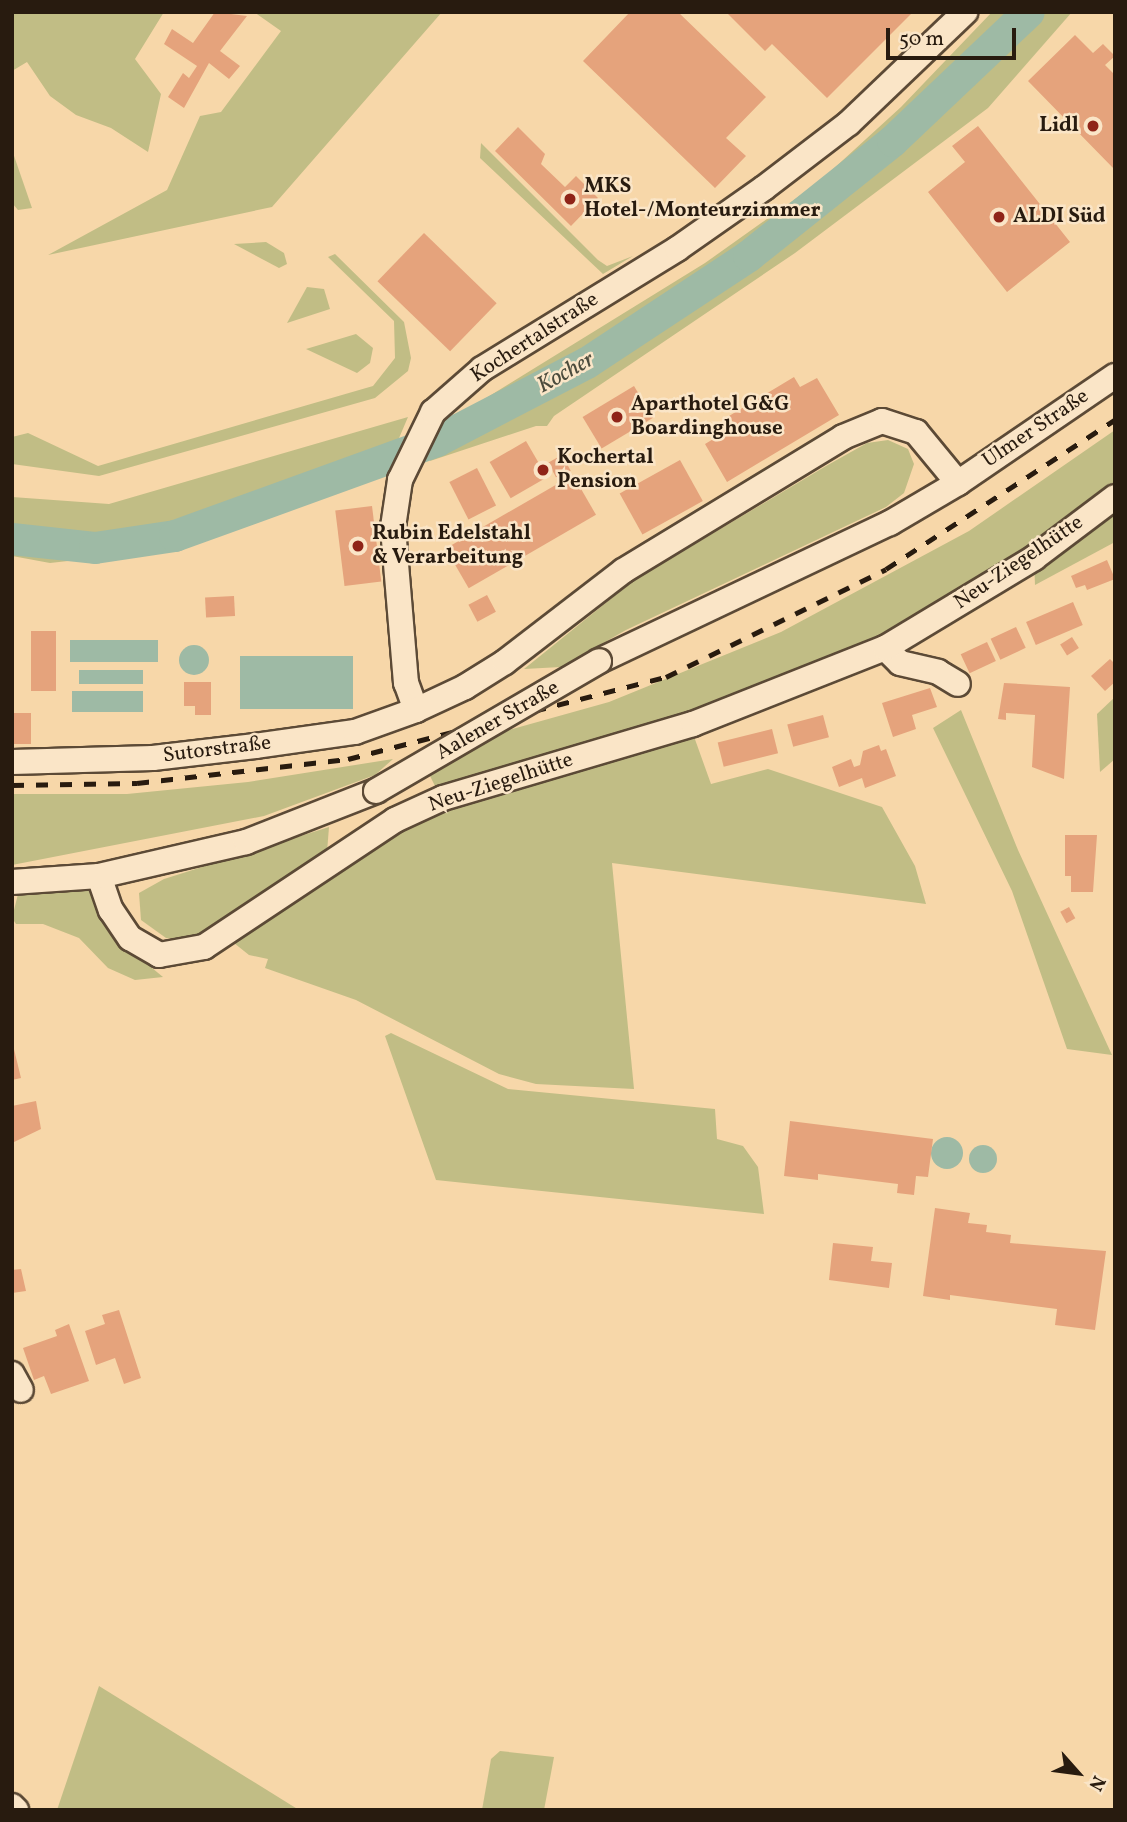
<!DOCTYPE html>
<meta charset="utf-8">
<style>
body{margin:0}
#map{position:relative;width:1127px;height:1822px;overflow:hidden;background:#f7d7a9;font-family:Vollkorn,serif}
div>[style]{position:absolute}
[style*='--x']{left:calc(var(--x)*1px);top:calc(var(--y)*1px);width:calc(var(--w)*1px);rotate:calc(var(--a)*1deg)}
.green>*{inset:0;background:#c1bd85}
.water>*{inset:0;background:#9ebaa5;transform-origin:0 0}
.round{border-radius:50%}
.river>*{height:32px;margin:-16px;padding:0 16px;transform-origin:16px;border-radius:16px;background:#9ebaa5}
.building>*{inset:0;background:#e5a37c;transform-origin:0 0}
.roads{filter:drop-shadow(2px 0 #5c4a36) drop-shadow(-2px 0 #5c4a36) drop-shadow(0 2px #5c4a36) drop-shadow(0 -2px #5c4a36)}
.minor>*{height:24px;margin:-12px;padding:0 12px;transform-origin:12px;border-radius:12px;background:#fae5c7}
.rail>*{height:5px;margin-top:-2.5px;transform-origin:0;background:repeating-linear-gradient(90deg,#281b0f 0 12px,transparent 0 24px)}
.bridges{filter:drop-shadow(2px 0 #5c4a36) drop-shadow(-2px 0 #5c4a36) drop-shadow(0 2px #5c4a36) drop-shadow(0 -2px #5c4a36)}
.minor-bridge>*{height:24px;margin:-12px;padding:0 12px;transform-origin:12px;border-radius:12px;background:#fae5c7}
.dots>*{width:19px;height:19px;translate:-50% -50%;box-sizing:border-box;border:4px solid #fae5c7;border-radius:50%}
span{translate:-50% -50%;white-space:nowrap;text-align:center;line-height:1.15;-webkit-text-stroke:5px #fae5c7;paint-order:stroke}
.poi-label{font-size:21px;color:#281b0f;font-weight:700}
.right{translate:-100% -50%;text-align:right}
.left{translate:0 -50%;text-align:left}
.street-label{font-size:21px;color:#281b0f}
.water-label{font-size:23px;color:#4b4b3c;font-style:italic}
.frame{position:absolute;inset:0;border:14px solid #281b0f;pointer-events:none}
.north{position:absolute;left:1043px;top:1738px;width:70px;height:70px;-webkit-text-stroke:5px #fae5c7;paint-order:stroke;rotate:118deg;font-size:19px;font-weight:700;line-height:28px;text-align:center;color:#281b0f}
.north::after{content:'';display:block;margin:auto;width:24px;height:32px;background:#281b0f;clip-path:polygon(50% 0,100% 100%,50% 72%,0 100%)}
.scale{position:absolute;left:886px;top:28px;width:130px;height:32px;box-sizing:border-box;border:4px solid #281b0f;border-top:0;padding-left:9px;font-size:21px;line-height:24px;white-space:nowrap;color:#281b0f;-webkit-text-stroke:5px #fae5c7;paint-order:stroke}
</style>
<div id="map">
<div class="green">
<i style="clip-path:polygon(12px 12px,164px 12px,135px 59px,161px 94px,148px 152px,111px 128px,76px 115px,50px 96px,27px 62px,12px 71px)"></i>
<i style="clip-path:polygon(254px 12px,442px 12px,272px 207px,48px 255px,167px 190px,200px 116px,221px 112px,281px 31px)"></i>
<i style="clip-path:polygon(992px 12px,1072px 12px,988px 108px,795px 253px,554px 416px,547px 426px,536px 426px,430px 461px,434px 449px,462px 413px,705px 263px,819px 182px,901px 107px)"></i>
<i style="clip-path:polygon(481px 143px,598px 260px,607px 266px,633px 256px,603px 274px,480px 158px)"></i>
<i style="clip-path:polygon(12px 150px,32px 208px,18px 210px,12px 203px)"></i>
<i style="clip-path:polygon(266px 242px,284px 253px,287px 264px,279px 268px,234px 244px)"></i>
<i style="clip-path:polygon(335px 254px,404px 322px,411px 358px,408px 371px,375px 398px,99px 476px,12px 464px,12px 437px,28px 433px,98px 466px,373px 386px,395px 358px,394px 321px,328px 257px)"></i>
<i style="clip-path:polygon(307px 287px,324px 289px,330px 309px,287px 323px)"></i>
<i style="clip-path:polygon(356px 334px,373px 348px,370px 363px,357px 373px,306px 349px)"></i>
<i style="clip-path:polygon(408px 417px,385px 471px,167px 550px,50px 563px,12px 556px,12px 497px,109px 504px)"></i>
<i style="clip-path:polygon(1115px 430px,1115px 489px,1029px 554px,880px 643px,690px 717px,439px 794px,428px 772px,487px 736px,609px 702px,781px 632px,969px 531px)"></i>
<i style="clip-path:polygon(888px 440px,908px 449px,914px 464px,904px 493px,886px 507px,626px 630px,561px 667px,524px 669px,633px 581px,826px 466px,867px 443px)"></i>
<i style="clip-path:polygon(1115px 494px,1115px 542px,1035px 585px,1034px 558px)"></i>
<i style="clip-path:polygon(1115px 697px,1115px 759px,1100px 772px,1097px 714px)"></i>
<i style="clip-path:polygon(961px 710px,1018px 850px,1112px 1055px,1067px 1049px,1012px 891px,933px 728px)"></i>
<i style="clip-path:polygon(692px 731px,711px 784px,768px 769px,882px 807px,915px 866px,926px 904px,612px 863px,634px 1089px,536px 1084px,499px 1074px,356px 1000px,265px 968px,268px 959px,249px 955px,234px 943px,397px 833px,447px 810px)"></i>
<i style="clip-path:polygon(393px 759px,375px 775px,264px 816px,12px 865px,12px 794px,127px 794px,248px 782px)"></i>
<i style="clip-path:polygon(329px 827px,327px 852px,194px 941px,166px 938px,141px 920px,139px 893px,164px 879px)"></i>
<i style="clip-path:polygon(96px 890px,124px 945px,163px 977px,135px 980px,108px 968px,79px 938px,43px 924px,16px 924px,12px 918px,18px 894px)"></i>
<i style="clip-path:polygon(391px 1033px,508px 1089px,715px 1109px,717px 1139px,743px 1146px,758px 1167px,764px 1214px,436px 1180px,385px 1036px)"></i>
<i style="clip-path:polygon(99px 1686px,299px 1810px,57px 1810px)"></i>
<i style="clip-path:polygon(500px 1751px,554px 1757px,544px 1810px,482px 1810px,491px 1759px)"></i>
</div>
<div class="water">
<i style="left:70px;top:640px;width:88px;height:22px"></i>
<i class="round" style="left:179px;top:645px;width:30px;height:30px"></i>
<i style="left:240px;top:656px;width:113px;height:53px"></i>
<i style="left:79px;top:670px;width:64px;height:14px"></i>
<i style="left:143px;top:691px;width:21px;height:71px;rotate:90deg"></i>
<i class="round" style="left:931px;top:1137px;width:32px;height:32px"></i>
<i class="round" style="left:969px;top:1145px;width:28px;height:28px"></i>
</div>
<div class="river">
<i style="--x:12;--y:539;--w:83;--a:6.2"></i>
<i style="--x:95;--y:548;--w:81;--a:-8.5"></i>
<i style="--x:175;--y:536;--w:279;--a:-19.9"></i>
<i style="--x:437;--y:441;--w:169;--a:-27.5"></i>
<i style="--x:587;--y:363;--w:194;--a:-33.4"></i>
<i style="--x:749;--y:256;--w:184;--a:-38.6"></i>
<i style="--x:893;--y:141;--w:187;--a:-43.5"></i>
</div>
<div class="building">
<i style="clip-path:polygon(215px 12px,247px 16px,220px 51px,240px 66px,229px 79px,209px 63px,184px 108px,168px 97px,183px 73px,189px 78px,197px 66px,164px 44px,172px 29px,193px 43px)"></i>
<i style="clip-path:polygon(630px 12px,678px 12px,766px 97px,726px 138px,746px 156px,715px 188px,583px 61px)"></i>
<i style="clip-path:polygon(726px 12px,909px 12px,911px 14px,827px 98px,772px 44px,765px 51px)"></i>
<i style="clip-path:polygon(1075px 35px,1093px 53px,1103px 44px,1115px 56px,1105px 65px,1115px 75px,1115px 170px,1028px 81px)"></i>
<i style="clip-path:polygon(978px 126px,1070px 242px,1007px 292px,928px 192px,965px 162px,952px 146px)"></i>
<i style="clip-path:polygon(518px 127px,545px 154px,541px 164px,565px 187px,576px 176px,598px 198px,571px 226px,495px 151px)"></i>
<i style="left:424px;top:233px;width:101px;height:67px;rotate:44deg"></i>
<i style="clip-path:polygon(794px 377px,800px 387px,817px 378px,839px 415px,727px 482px,705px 444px,735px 426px,729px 416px)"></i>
<i style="left:634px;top:386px;width:37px;height:60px;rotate:59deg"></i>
<i style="left:526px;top:441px;width:42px;height:42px;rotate:60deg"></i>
<i style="left:562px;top:455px;width:18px;height:16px;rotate:61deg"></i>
<i style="left:680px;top:460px;width:47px;height:69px;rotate:61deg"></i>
<i style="left:477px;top:468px;width:42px;height:31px;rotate:63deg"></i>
<i style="left:573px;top:475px;width:46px;height:147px;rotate:60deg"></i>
<i style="left:372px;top:506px;width:76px;height:37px;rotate:83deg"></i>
<i style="clip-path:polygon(1107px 560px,1115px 579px,1087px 590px,1085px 585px,1076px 588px,1071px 576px)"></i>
<i style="left:487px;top:595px;width:19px;height:21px;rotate:62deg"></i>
<i style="left:234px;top:596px;width:20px;height:29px;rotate:87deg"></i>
<i style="left:1073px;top:602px;width:25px;height:51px;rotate:67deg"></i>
<i style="left:1016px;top:627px;width:23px;height:28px;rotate:65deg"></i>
<i style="left:31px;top:631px;width:25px;height:60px"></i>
<i style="left:1072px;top:637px;width:13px;height:14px;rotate:58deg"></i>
<i style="left:987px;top:642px;width:21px;height:29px;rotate:65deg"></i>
<i style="clip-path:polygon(1110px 659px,1115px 664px,1115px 682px,1105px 691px,1091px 676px)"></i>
<i style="clip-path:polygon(184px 682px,211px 682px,211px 715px,195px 715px,195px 706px,184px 706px)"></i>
<i style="clip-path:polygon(1004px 683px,1070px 687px,1064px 779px,1032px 767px,1035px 715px,1006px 713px,1006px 720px,998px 719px)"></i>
<i style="clip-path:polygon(930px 688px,937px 707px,912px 715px,916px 729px,893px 737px,882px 703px)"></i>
<i style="left:13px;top:713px;width:18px;height:31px"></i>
<i style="left:823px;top:715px;width:23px;height:37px;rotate:75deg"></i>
<i style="left:772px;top:729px;width:25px;height:56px;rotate:76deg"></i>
<i style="clip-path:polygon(879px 745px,881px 751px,886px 749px,896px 776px,865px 788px,862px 778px,839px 787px,832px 767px,851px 759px,854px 767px,860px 765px,863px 751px)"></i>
<i style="clip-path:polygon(1065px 835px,1097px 835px,1093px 892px,1071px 892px,1071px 876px,1065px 876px)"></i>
<i style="left:1069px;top:907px;width:13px;height:10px;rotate:61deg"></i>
<i style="clip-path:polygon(12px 1041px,21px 1078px,12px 1080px)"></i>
<i style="clip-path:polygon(36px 1101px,41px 1129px,12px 1143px,12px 1106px)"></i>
<i style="clip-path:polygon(790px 1121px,933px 1139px,928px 1177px,916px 1176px,914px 1195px,897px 1193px,898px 1184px,818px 1174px,818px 1180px,784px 1176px)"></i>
<i style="clip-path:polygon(935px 1208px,970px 1213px,968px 1223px,987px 1225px,986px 1232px,1011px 1235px,1010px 1243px,1106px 1251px,1095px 1330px,1055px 1325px,1057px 1309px,950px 1295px,950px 1300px,923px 1296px)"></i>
<i style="clip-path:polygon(833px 1243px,873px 1247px,871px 1261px,892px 1263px,889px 1288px,829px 1280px)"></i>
<i style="clip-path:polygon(21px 1269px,26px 1291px,12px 1293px,12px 1270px)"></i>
<i style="clip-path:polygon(119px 1310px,141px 1378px,124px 1384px,115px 1358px,96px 1365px,85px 1331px,105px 1324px,102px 1315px)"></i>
<i style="clip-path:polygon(69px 1324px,89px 1381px,51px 1394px,44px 1376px,34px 1380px,23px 1348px,57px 1336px,55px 1330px)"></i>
</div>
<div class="roads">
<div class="minor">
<i style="--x:885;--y:648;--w:21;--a:45"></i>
<i style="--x:900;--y:663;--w:39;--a:13"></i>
<i style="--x:938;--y:672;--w:23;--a:31"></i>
<i style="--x:599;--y:661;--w:322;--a:-25.4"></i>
<i style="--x:890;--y:523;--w:79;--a:-30.5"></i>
<i style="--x:958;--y:483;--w:190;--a:-34.3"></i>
<i style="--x:416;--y:710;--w:29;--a:-110"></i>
<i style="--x:406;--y:683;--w:157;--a:-94.8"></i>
<i style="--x:393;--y:527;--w:48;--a:-81.5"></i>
<i style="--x:400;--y:480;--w:76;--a:-64.1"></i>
<i style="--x:433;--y:412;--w:65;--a:-41.3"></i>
<i style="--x:482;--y:369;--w:229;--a:-31.6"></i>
<i style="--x:677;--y:249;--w:106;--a:-35"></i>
<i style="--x:764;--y:188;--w:107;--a:-37.4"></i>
<i style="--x:849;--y:123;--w:161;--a:-43.7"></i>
<i style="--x:12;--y:762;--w:141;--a:-1.6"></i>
<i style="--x:153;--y:758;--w:103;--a:-6.7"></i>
<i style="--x:255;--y:746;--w:101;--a:-8"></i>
<i style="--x:355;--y:732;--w:65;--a:-19.8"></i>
<i style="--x:416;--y:710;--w:54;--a:-25.1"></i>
<i style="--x:465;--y:687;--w:47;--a:-32"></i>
<i style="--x:505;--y:662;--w:149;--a:-37.6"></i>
<i style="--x:623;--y:571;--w:258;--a:-31.3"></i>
<i style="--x:843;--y:437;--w:42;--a:-22.3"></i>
<i style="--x:882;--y:421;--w:36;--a:18"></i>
<i style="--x:916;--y:432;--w:66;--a:50.5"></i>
<i style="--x:99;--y:876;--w:36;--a:71"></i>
<i style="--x:111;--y:910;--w:34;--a:56"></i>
<i style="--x:130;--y:938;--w:34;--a:30"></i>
<i style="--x:159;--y:955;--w:46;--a:-10.1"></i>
<i style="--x:204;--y:947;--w:229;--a:-33.6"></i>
<i style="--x:395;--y:820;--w:53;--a:-24.6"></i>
<i style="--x:443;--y:798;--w:261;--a:-16.5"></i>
<i style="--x:693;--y:724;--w:206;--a:-21.6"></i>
<i style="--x:885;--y:648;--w:174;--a:-31.1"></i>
<i style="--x:1034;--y:558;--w:101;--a:-37"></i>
<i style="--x:12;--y:882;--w:87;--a:-3.9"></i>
<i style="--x:99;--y:876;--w:151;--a:-13"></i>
<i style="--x:246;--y:842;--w:140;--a:-21.4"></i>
<i style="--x:12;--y:1374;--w:18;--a:61"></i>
<i style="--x:12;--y:1806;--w:6;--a:45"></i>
</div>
</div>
<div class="rail">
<i style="--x:12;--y:785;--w:125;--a:-0.9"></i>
<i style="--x:137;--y:783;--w:212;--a:-6.5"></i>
<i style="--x:348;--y:759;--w:328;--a:-14.5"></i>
<i style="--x:666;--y:677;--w:245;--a:-26.1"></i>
<i style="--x:886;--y:569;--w:273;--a:-33.1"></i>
</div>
<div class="bridges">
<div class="minor-bridge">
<i style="--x:376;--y:791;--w:258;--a:-30.2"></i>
</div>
</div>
<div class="dots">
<i style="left:1093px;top:126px;background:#8f2418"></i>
<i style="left:570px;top:199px;background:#8f2418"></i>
<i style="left:999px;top:217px;background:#8f2418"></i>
<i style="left:617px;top:417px;background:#8f2418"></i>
<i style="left:543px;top:470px;background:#8f2418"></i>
<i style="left:358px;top:546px;background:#8f2418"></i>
</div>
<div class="poi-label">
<span class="right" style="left:1079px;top:126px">Lidl</span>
<span class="left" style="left:584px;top:199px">MKS<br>Hotel-/Monteurzimmer</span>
<span class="left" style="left:1013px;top:217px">ALDI Süd</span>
<span class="left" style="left:631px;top:417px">Aparthotel G&amp;G<br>Boardinghouse</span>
<span class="left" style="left:557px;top:470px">Kochertal<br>Pension</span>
<span class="left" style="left:372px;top:546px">Rubin Edelstahl<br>&amp; Verarbeitung</span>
</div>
<div class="street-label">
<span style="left:535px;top:338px;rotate:-33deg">Kochertalstraße</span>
<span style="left:1036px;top:429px;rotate:-34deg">Ulmer Straße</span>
<span style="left:1019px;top:563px;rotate:-34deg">Neu-Ziegelhütte</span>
<span style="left:498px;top:721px;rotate:-30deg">Aalener Straße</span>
<span style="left:217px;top:750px;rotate:-7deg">Sutorstraße</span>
<span style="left:501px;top:783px;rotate:-18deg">Neu-Ziegelhütte</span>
</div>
<div class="water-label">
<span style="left:566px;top:373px;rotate:-29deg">Kocher</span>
</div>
<div class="frame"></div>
<div class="north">N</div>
<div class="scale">50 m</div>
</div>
